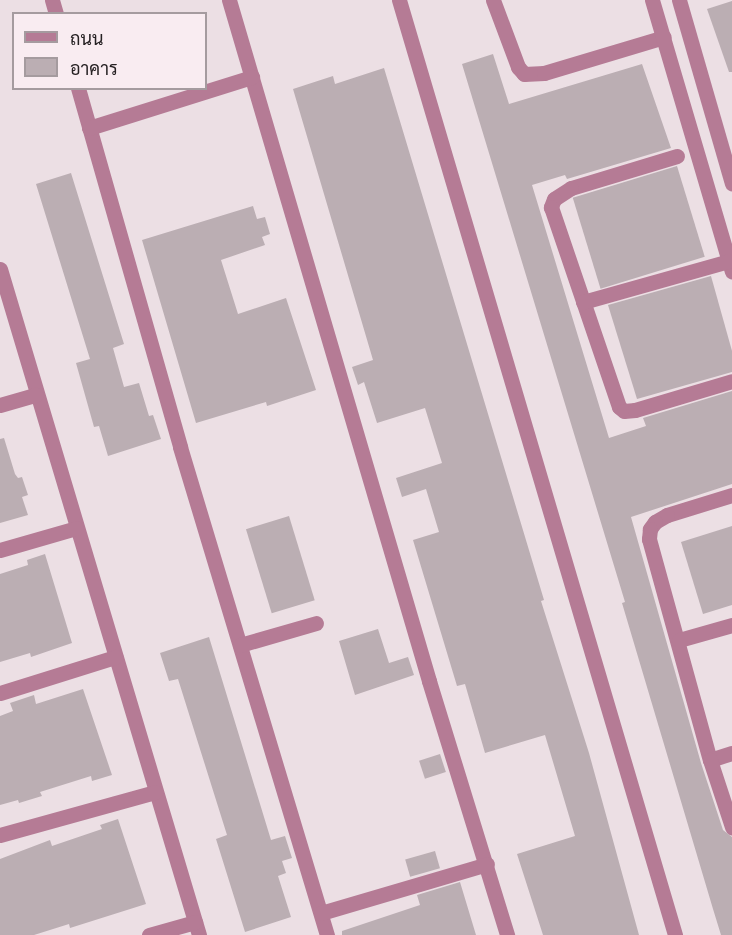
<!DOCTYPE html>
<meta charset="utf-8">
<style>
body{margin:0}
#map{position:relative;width:732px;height:935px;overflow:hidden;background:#ecdfe4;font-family:Ubuntu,Sarabun,sans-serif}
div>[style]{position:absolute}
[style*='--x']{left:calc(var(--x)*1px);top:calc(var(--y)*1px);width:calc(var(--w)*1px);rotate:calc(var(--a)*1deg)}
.building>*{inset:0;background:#bbaeb3;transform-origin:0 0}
.street>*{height:15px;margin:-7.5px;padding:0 7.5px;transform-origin:7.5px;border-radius:7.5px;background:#b57b95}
span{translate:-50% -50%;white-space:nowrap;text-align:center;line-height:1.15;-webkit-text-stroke:4.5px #f9ecf1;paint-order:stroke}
.legend{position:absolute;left:12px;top:12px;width:195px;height:78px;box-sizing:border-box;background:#f9ecf1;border:2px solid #a59b9f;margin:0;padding:8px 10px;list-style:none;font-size:18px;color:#262123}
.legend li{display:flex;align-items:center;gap:12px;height:30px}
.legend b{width:30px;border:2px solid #a59b9f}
</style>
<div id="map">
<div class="building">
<i style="clip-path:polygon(732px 1px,732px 72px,729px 72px,707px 9px)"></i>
<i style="clip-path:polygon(493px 54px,509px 104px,642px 64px,671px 148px,567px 179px,565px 175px,532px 185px,609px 438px,646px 426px,643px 418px,732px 391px,732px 484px,631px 517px,701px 763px,723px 830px,732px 837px,732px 935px,721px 935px,713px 909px,622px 603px,625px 602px,462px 64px)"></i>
<i style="clip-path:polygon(384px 68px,544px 600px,541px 601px,589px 753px,639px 935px,543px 935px,517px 854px,575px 836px,545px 735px,485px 753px,465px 684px,457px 686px,413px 540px,439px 532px,426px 489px,402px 497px,396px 478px,442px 463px,425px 408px,377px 423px,364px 382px,358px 385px,352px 367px,373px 360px,293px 89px,333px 76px,335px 84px)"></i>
<i style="left:677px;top:166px;width:95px;height:109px;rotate:73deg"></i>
<i style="clip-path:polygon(71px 173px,124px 344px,113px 348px,124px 387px,139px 383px,149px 416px,153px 415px,161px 439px,108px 456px,99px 426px,94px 427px,76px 363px,90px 359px,36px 184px)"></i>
<i style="clip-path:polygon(253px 206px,257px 219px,265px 217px,270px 234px,262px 237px,265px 245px,221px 260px,238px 314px,286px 298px,316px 390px,267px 406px,266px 402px,196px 423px,142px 240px)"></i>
<i style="clip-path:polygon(711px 276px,732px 351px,732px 372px,637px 399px,608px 305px)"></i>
<i style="clip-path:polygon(4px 438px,15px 474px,18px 478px,22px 477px,28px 495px,22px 497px,28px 515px,0 523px,0 439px)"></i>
<i style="left:289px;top:516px;width:88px;height:45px;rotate:73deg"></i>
<i style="clip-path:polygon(732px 526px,732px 605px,703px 614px,681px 542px)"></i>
<i style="clip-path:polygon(45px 554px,72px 643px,31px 657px,30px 653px,0 662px,0 574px,28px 565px,27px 560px)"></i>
<i style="clip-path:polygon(378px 629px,389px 663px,408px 657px,414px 675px,355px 695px,339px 641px)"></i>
<i style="clip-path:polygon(209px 637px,271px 840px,285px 836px,292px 858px,282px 861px,286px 873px,278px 876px,291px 917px,245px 932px,216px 839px,227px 835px,178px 679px,169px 681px,160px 653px)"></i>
<i style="clip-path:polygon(83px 689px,112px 775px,92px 781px,91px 776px,40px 792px,42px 796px,19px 803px,18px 800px,0 805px,0 716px,13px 711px,10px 703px,34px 695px,36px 704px)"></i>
<i style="left:440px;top:754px;width:19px;height:22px;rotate:72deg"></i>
<i style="clip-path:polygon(118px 819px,146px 904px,70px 928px,69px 924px,34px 935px,0 935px,0 859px,50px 840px,52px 846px,102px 829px,100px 825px)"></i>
<i style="left:435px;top:851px;width:18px;height:31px;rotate:74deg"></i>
<i style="clip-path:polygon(460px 882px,476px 935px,342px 935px,342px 931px,420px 905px,417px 895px)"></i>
</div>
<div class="street">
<i style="--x:52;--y:0;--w:15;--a:74"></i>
<i style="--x:229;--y:0;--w:710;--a:73.63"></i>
<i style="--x:429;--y:681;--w:266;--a:72.9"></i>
<i style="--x:399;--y:0;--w:975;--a:73.55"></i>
<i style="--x:493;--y:0;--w:72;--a:69.5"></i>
<i style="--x:518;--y:67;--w:9;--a:49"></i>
<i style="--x:524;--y:74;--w:20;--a:-3"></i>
<i style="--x:544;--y:73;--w:125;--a:-16.7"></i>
<i style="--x:652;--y:0;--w:283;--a:73.6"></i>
<i style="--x:679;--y:0;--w:191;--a:73.9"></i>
<i style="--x:78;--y:88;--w:373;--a:74.1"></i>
<i style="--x:180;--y:447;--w:510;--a:73.24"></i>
<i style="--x:89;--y:128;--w:171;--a:-17.4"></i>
<i style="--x:677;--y:156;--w:111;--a:163.2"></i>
<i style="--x:571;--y:188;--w:20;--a:147"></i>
<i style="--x:554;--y:199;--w:9;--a:111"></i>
<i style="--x:551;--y:207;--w:211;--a:71.2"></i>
<i style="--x:619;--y:407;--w:6;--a:39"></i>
<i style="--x:624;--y:411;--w:11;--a:-5"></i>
<i style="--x:635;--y:410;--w:101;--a:-16.6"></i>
<i style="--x:0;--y:269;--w:695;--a:73.36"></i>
<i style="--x:583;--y:302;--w:152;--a:-15.7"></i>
<i style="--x:0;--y:405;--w:37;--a:-16"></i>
<i style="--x:732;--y:495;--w:68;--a:162.9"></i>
<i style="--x:667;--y:515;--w:14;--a:150"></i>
<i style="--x:655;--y:522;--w:9;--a:126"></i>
<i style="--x:650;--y:529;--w:10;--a:96"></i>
<i style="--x:649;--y:539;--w:229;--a:74.6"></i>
<i style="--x:710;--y:760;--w:23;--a:-18"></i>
<i style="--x:0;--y:550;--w:79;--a:-16.1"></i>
<i style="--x:679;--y:640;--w:55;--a:-15.8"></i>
<i style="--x:240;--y:645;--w:79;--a:-16.1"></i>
<i style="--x:0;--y:693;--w:121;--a:-17.4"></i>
<i style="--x:710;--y:760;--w:71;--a:71.8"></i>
<i style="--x:0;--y:835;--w:161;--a:-15.5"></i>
<i style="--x:321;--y:913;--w:173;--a:-16.4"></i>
<i style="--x:149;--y:935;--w:48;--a:-15.8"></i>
</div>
<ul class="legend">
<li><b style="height:8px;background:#b57b95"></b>ถนน</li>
<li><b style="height:16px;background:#bbaeb3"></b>อาคาร</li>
</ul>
</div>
